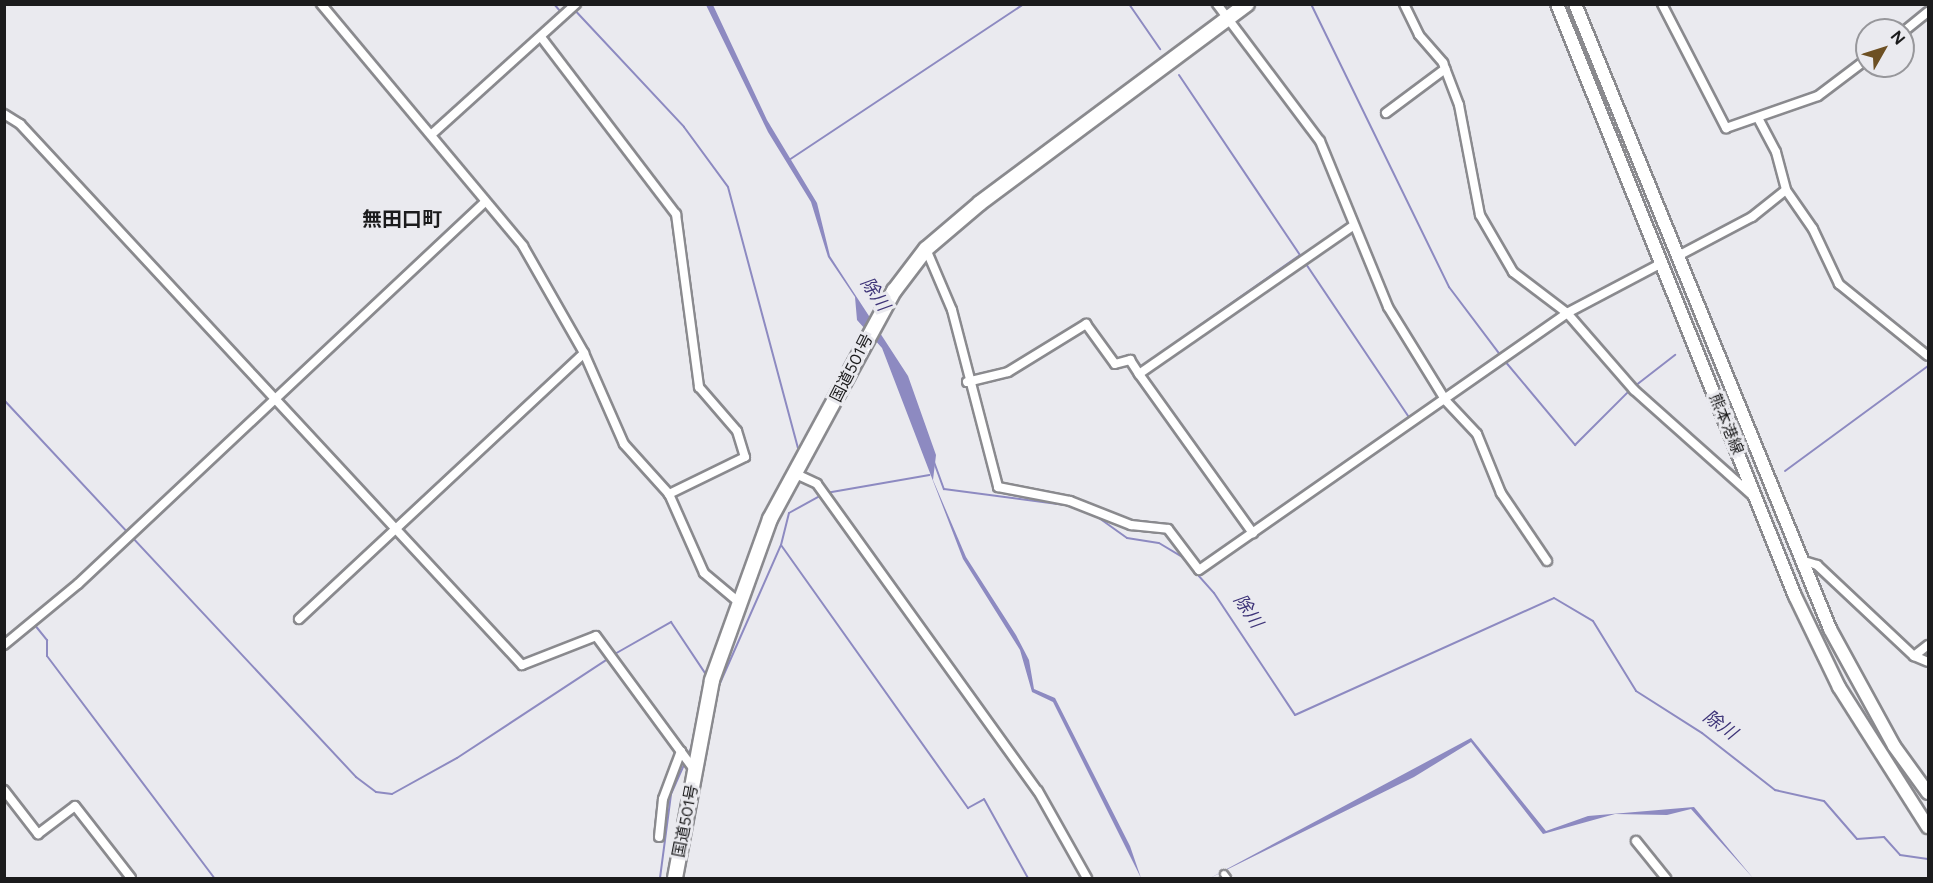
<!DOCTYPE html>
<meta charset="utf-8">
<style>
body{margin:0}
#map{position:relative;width:1933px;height:883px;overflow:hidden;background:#eaeaef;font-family:Figtree,"Noto Sans JP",sans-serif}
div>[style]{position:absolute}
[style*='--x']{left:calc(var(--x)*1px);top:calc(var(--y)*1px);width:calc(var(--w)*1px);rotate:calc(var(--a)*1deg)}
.water>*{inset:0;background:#8d8ac1}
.stream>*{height:2px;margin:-1px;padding:0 1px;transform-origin:1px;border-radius:1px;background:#8d8ac1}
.roads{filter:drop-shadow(2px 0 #8a8a8e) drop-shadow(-2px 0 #8a8a8e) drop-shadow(0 2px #8a8a8e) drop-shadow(0 -2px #8a8a8e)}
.pedestrian>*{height:6px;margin:-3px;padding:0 3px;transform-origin:3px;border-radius:3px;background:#fff}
.minor>*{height:8px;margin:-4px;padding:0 4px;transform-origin:4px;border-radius:4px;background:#fff}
.primary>*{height:12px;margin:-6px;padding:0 6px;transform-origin:6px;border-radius:6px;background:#fff}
.trunk>*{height:14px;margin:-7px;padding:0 7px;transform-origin:7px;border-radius:7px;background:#fff}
span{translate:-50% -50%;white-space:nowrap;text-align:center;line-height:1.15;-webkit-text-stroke:6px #eaeaef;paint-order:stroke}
.street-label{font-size:16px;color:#1b1b1c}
.water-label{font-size:18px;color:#3e3478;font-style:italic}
.quarter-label{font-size:20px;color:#1b1b1c;font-weight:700}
.frame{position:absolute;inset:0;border:6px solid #1b1b1c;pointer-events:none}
.north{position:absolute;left:1855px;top:18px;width:60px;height:60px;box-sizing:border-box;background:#eaeaef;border:2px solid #97979b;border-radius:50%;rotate:51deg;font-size:16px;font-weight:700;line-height:24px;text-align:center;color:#1b1b1c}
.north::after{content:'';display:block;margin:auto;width:21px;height:27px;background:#6d5023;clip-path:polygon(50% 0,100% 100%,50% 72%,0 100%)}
</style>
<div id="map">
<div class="water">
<i style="clip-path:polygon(706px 5px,713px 5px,767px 120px,817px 203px,830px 256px,908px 376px,936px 455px,933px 480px,966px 557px,1016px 635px,1029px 660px,1034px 689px,1055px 698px,1130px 846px,1141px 878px,1053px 702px,1032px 692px,1020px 650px,963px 559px,882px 348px,857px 320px,855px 297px,828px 257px,811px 202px,768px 132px)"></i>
<i style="clip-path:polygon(1471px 738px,1546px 831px,1588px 816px,1694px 807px,1753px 878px,1691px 809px,1667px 815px,1615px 814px,1543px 834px,1471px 742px,1414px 777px,1210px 878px)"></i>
</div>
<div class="stream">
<i style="--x:554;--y:4;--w:11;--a:49"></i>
<i style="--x:561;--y:12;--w:11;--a:-38"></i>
<i style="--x:570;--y:5;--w:167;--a:46.9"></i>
<i style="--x:684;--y:127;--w:74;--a:53.7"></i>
<i style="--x:728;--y:187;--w:270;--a:75"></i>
<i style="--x:1129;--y:4;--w:55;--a:55.4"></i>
<i style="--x:1311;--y:4;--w:315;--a:64"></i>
<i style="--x:1449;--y:287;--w:86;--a:53"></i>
<i style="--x:1179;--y:75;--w:412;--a:56.1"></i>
<i style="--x:789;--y:160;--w:282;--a:-33.6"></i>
<i style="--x:1504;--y:360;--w:111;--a:50.1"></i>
<i style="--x:1575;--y:445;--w:78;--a:-45"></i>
<i style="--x:1142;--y:366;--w:193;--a:-35.1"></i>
<i style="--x:1635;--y:386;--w:51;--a:-37.8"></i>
<i style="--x:4;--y:400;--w:516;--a:46.96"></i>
<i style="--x:356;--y:777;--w:25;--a:37"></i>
<i style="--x:376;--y:792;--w:16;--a:7"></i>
<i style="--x:392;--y:794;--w:74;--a:-29"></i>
<i style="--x:457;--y:758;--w:181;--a:-33.3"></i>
<i style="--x:934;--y:462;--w:29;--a:70"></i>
<i style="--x:944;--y:489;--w:130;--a:7.5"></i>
<i style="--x:1785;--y:471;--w:177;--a:-36.3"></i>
<i style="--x:826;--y:493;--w:105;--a:-9.9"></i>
<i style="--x:1092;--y:513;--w:43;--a:35.5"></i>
<i style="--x:1127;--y:538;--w:32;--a:9"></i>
<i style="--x:1159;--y:543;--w:27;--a:31"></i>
<i style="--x:1182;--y:557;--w:48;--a:48.4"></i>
<i style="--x:1214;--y:593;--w:146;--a:56.4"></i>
<i style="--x:1295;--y:715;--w:284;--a:-24.3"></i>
<i style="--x:1554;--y:598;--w:45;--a:30.5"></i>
<i style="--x:1593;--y:621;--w:82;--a:58.4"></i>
<i style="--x:1636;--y:691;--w:78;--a:32.5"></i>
<i style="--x:1702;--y:733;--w:93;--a:38"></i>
<i style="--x:1775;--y:790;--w:50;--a:12.7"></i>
<i style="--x:1824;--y:801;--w:50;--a:49"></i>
<i style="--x:1857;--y:839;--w:27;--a:-4"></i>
<i style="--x:1884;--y:837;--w:24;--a:48"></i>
<i style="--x:1900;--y:855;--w:28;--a:8"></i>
<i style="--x:781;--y:545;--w:323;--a:54.6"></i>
<i style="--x:968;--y:808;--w:18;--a:-29"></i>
<i style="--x:984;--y:799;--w:90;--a:60.9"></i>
<i style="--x:34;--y:624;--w:21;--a:51"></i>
<i style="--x:47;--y:640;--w:16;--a:90"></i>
<i style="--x:47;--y:656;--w:278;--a:53"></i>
<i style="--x:613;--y:655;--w:67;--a:-29.6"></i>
<i style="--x:671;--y:622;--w:65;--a:56.3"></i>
<i style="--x:717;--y:690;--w:158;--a:-66.2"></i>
<i style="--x:781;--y:545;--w:33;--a:-76"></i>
<i style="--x:789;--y:513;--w:37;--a:-29"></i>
<i style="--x:687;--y:758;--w:18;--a:-68"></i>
<i style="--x:660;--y:878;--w:85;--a:-82.5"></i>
<i style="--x:671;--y:794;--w:34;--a:-66"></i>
</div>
<div class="roads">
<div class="pedestrian">
<i style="--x:1224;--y:874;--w:5;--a:53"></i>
</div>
<div class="minor">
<i style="--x:321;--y:4;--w:315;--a:50.1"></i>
<i style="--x:523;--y:246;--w:123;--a:60.3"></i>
<i style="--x:584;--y:353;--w:99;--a:66.3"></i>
<i style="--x:624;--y:444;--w:67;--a:48"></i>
<i style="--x:669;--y:494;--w:86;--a:66.1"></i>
<i style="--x:704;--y:573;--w:48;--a:40"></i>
<i style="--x:1217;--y:4;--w:171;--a:53.1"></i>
<i style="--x:1320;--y:141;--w:179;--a:67.7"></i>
<i style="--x:1388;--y:307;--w:110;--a:58.3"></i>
<i style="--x:1446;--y:401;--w:45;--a:46.8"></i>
<i style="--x:1477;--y:434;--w:64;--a:67.9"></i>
<i style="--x:1501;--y:493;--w:82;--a:55.9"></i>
<i style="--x:1404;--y:4;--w:34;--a:64"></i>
<i style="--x:1419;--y:35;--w:37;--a:49"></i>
<i style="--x:1443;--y:63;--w:45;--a:69.1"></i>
<i style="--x:1459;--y:105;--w:112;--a:79.2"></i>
<i style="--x:1480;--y:215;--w:66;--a:59.9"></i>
<i style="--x:1513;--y:272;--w:68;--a:37.2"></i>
<i style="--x:1567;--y:313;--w:102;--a:49"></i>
<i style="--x:1634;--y:390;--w:158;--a:41.7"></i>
<i style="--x:1662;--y:4;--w:140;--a:62.7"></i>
<i style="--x:1726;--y:128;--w:97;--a:-19.2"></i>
<i style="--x:1818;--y:96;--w:61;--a:-37.1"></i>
<i style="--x:1903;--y:32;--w:32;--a:-39"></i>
<i style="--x:541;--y:37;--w:223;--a:52.7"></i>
<i style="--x:676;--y:214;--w:175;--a:82.4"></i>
<i style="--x:699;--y:387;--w:58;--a:49.2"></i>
<i style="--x:737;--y:431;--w:27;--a:73"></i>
<i style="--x:745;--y:457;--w:85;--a:154"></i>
<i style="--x:1386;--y:113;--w:74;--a:-36.7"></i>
<i style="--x:4;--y:114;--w:19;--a:32"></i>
<i style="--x:20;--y:124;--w:738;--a:47.14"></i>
<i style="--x:522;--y:665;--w:79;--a:-21.4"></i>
<i style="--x:596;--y:636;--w:167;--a:53.7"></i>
<i style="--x:1758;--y:118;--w:38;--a:62"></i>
<i style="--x:1776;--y:152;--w:39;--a:75"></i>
<i style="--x:1786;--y:190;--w:47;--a:55.3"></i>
<i style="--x:1813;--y:229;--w:61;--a:64.7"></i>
<i style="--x:1839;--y:284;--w:114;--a:39"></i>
<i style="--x:432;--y:134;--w:194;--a:-42.1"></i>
<i style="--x:926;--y:249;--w:66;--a:66.9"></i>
<i style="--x:952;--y:310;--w:183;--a:75.4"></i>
<i style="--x:998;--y:487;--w:73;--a:11"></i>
<i style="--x:1070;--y:501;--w:66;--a:21.5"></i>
<i style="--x:1131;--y:525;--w:37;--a:6"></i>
<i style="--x:1168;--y:529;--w:51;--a:52.9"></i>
<i style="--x:1199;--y:570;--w:449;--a:-34.9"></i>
<i style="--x:1567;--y:313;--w:107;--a:-27.8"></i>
<i style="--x:1678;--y:256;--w:84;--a:-27.8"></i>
<i style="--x:1752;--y:217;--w:43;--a:-38.5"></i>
<i style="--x:1139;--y:374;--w:196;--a:54.4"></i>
<i style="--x:967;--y:382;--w:42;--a:-13.7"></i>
<i style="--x:1008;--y:372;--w:92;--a:-31.6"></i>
<i style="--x:1086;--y:324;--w:49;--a:54.1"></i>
<i style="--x:1115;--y:364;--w:16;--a:-15"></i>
<i style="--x:1130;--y:360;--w:17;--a:57"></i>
<i style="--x:1139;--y:374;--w:260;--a:-34.7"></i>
<i style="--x:796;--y:474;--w:23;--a:25"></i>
<i style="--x:817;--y:484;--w:378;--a:54.3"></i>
<i style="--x:1038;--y:791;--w:100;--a:60.6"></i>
<i style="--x:1801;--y:560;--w:17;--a:17"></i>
<i style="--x:1817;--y:565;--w:133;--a:43.2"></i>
<i style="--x:1914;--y:656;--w:15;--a:23"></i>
<i style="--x:299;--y:619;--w:390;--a:-43"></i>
<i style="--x:4;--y:645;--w:96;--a:-39.5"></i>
<i style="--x:78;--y:584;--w:558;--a:-43.19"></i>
<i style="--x:1914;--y:656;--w:18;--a:-38"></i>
<i style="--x:4;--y:790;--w:56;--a:52.3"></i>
<i style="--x:38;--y:834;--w:46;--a:-37.1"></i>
<i style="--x:75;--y:806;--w:91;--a:52.1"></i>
<i style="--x:659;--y:837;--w:38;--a:-84"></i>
<i style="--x:663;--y:799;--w:51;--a:-69.4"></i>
<i style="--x:1636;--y:841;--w:48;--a:51"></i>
</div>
<div class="primary">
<i style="--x:1557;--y:4;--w:638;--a:68.1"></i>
<i style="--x:1795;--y:596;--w:101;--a:64.2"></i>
<i style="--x:1839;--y:687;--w:166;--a:57.6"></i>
<i style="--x:1575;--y:4;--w:675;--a:67.8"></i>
<i style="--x:1830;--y:629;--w:133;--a:61.3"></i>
<i style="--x:1894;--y:746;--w:58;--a:54.1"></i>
</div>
<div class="trunk">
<i style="--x:675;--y:878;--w:201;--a:-79.4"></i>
<i style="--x:712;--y:680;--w:171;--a:-70.2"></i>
<i style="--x:770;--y:519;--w:260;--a:-61.5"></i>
<i style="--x:894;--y:291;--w:53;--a:-52.7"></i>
<i style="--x:926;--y:249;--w:71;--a:-40.4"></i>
<i style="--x:980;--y:203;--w:333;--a:-36.7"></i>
</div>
</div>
<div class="street-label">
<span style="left:852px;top:368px;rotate:-63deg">国道501号</span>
<span style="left:1726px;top:424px;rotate:68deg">熊本港線</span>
<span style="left:686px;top:821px;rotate:-79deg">国道501号</span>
</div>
<div class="water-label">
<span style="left:875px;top:294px;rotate:56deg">除川</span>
<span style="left:1248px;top:611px;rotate:56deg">除川</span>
<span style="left:1720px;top:725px;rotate:36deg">除川</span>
</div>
<div class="quarter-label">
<span style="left:402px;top:219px">無田口町</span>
</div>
<div class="frame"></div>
<div class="north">N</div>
</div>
